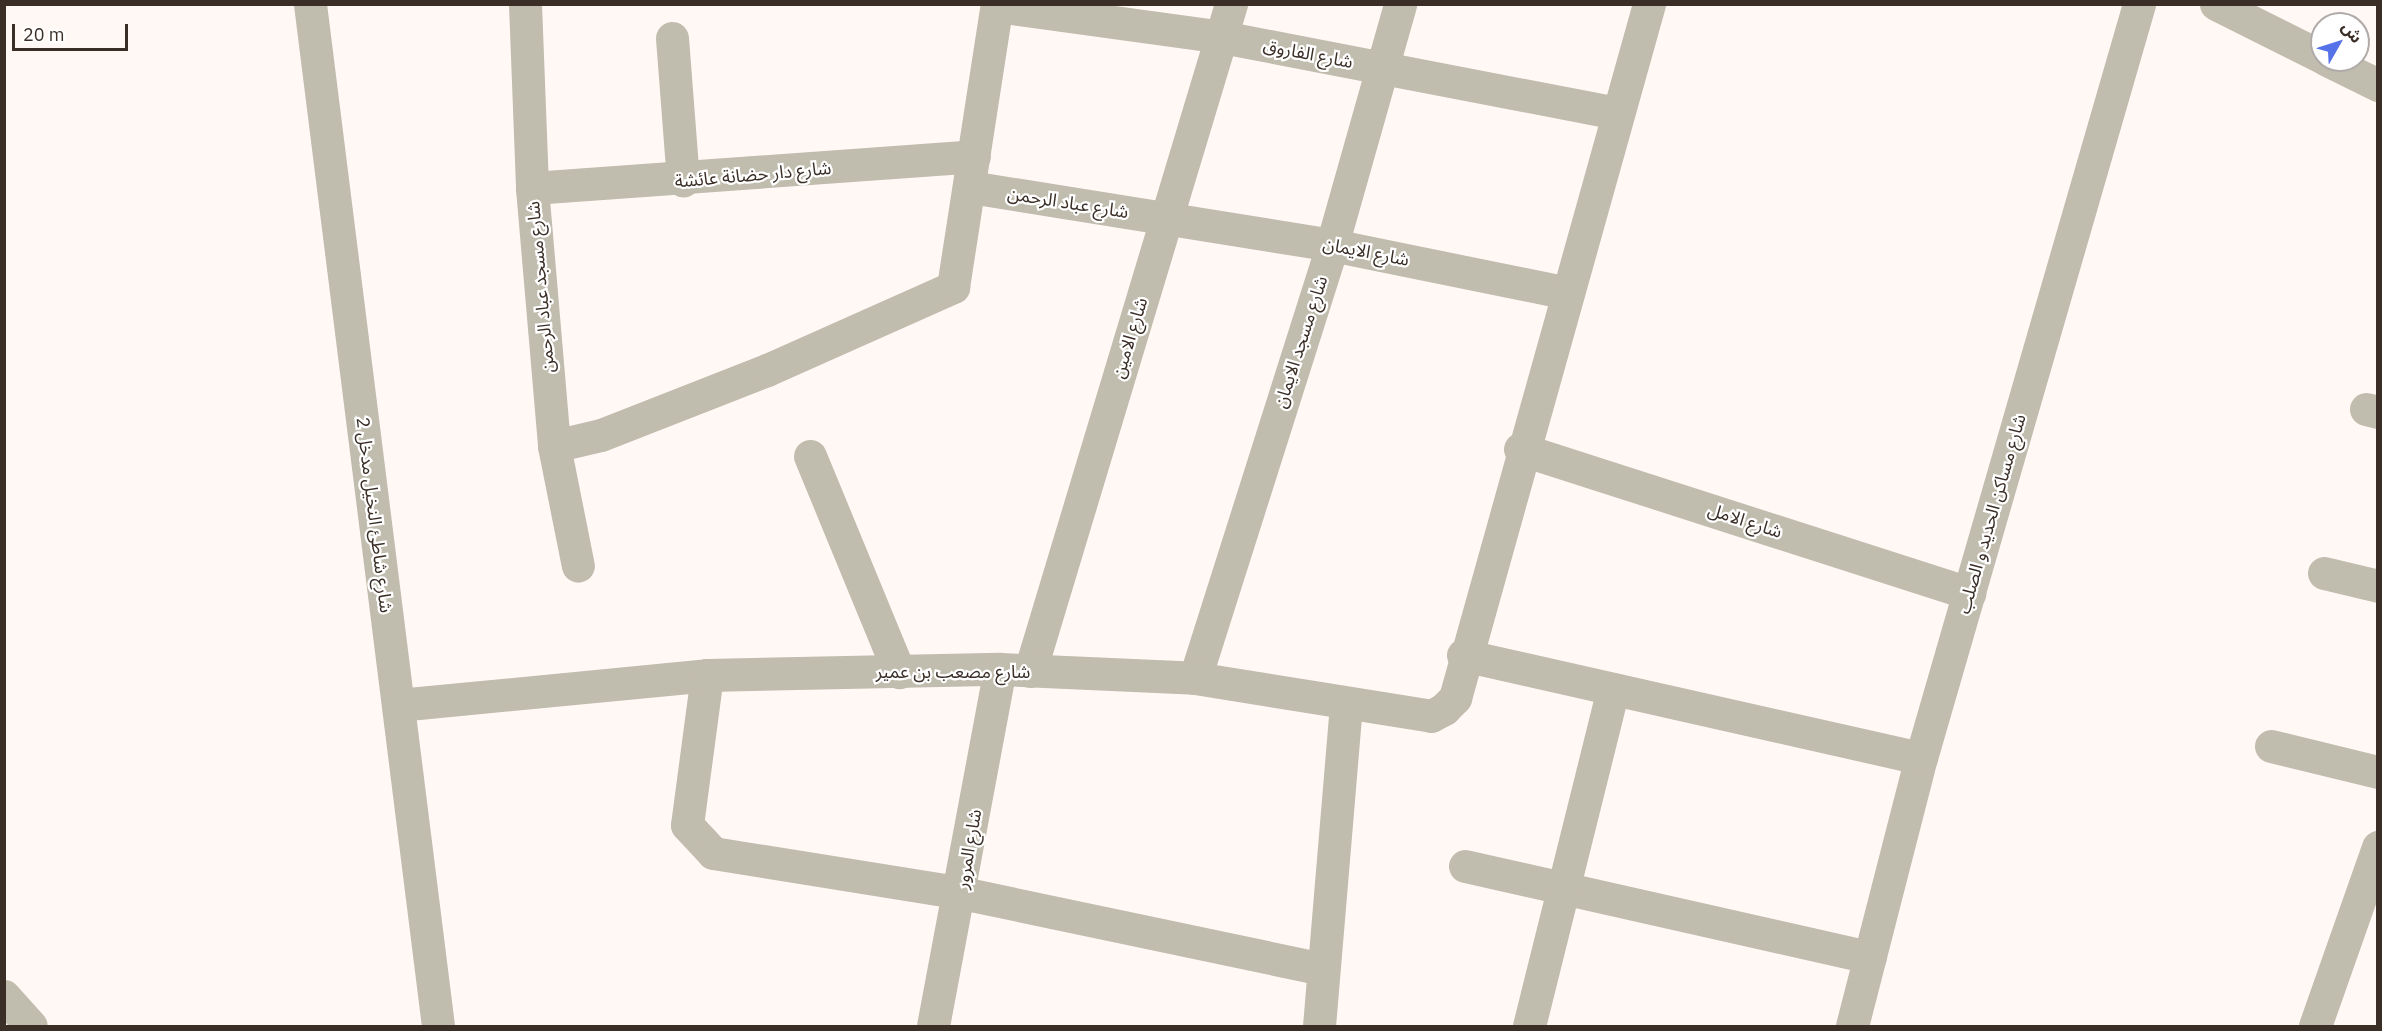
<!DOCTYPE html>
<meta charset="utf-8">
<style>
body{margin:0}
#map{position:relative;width:2382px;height:1031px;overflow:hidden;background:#fff8f5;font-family:"IBM Plex Sans","Noto Sans Arabic",sans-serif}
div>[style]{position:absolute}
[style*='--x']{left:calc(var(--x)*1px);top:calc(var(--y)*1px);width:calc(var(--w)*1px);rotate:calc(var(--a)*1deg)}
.minor>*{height:33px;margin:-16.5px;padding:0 16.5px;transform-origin:16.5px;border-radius:16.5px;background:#c0bcae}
span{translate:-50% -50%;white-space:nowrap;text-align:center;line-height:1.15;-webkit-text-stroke:4.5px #fff;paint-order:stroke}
.street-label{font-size:18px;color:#3a2e27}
.frame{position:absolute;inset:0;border:6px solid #3a2e27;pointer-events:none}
.north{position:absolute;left:2310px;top:12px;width:60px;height:60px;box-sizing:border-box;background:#fff;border:2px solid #b0aba9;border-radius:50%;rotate:51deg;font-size:16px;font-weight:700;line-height:24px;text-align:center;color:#3a2e27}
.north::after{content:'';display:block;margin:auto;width:21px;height:27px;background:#5672e8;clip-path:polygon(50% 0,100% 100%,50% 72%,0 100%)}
.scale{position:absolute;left:12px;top:24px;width:116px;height:27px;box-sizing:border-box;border:3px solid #3a2e27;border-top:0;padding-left:8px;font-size:18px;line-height:21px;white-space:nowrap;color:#3a2e27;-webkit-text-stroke:4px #fff;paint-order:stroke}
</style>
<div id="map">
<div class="minor">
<i style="--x:310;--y:4;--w:1030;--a:82.86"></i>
<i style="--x:525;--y:4;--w:184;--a:87.8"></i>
<i style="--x:532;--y:188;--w:259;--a:85.1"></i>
<i style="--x:554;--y:446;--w:122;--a:78.7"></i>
<i style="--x:2216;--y:4;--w:119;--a:26.6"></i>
<i style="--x:997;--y:6;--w:227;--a:7.8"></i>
<i style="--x:1222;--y:37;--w:402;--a:10.9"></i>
<i style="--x:672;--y:38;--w:143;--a:85.6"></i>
<i style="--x:2327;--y:60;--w:57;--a:26.1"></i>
<i style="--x:970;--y:187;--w:367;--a:9.1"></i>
<i style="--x:1332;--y:245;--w:237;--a:11.5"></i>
<i style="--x:532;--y:188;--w:443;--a:-4.1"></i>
<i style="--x:2366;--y:409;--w:12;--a:14"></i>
<i style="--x:554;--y:446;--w:48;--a:-13.2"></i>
<i style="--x:601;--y:435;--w:178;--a:-21.4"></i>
<i style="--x:767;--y:370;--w:204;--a:-24"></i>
<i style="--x:953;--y:287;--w:286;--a:-81.2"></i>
<i style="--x:1520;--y:449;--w:472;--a:17.8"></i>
<i style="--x:810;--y:456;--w:234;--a:67.6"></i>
<i style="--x:2324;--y:573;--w:56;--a:13.5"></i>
<i style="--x:1463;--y:655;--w:469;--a:12.7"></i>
<i style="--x:1030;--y:671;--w:697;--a:-73.23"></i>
<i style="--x:707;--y:675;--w:151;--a:97.6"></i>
<i style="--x:687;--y:825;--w:38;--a:47"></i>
<i style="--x:713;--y:853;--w:252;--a:9.1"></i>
<i style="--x:962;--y:893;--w:368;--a:11.9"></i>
<i style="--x:1195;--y:678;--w:454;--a:-72.4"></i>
<i style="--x:1332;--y:245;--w:250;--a:-74.2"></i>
<i style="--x:398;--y:705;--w:310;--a:-5.5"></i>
<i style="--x:707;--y:675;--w:293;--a:-1.2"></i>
<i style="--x:1000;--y:669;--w:195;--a:2.6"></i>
<i style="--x:1195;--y:678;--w:239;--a:9.1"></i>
<i style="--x:1431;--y:716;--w:15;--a:-28"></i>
<i style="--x:1444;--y:709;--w:16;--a:-45"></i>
<i style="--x:1455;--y:698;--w:721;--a:-74.38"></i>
<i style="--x:2271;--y:746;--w:110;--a:13.7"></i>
<i style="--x:1465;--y:866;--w:415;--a:12.7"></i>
<i style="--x:4;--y:996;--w:40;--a:48"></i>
<i style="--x:933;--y:1026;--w:363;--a:-79.4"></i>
<i style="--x:1319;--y:1026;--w:324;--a:-85.2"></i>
<i style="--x:1529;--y:1026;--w:347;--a:-76"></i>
<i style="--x:1852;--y:1026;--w:277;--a:-75.6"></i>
<i style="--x:1921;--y:758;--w:785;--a:-73.87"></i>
<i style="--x:2315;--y:1026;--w:190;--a:-70.6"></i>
</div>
<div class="street-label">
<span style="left:1308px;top:54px;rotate:11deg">شارع الفاروق</span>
<span style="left:753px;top:175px;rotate:-5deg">شارع دار حضانة عائشة</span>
<span style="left:1068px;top:203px;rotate:9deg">شارع عباد الرحمن</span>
<span style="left:1366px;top:252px;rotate:11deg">شارع الايمان</span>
<span style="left:541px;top:287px;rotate:-95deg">شارع مسجد عباد الرحمن</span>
<span style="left:1130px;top:338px;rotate:-73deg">شارع الامين</span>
<span style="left:1301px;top:342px;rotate:-72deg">شارع مسجد الايمان</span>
<span style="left:1992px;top:514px;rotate:-74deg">شارع مساكن الحديد و الصلب</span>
<span style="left:374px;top:515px;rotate:83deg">شارع شاطئ النخيل مدخل 2</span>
<span style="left:1745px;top:521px;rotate:18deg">شارع الامل</span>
<span style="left:953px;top:672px">شارع مصعب بن عمير</span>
<span style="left:969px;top:849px;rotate:-80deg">شارع المرور</span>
</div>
<div class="frame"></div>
<div class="north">ش</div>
<div class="scale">20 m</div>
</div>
